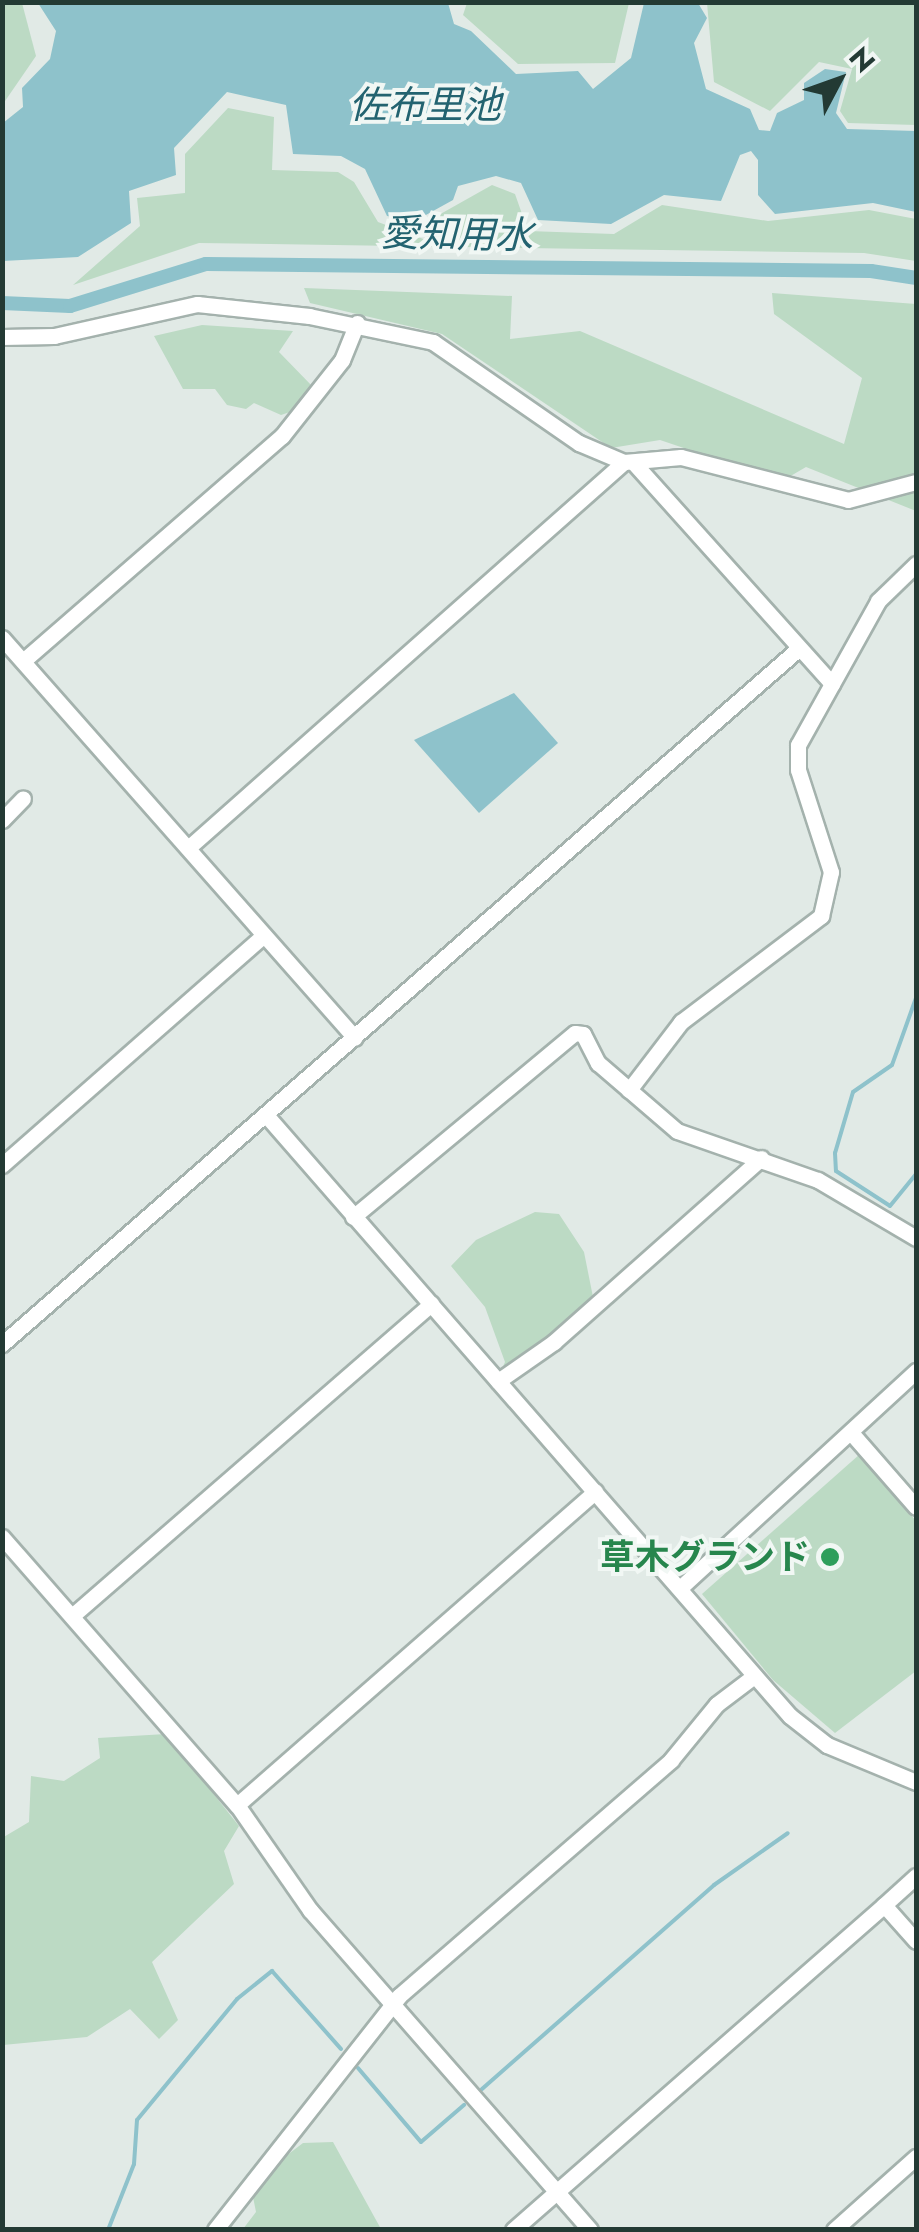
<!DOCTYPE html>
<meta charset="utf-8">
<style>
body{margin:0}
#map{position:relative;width:919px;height:2232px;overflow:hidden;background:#e1eae6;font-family:Jost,"Noto Sans JP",sans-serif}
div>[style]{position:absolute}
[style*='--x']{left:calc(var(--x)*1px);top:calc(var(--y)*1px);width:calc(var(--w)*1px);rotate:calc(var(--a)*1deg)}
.green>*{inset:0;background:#bcdac4}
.water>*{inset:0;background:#8ec2cb}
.stream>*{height:4px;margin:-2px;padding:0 2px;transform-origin:2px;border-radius:2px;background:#8ec2cb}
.canal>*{height:14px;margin:-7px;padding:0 7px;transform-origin:7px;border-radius:7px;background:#8ec2cb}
.roads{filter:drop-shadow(2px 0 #a4b2ad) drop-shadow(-2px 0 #a4b2ad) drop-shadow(0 2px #a4b2ad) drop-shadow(0 -2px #a4b2ad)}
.minor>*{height:15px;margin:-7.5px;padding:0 7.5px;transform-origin:7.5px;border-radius:7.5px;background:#fff}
.dots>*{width:28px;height:28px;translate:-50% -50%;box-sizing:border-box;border:5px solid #f1f7f4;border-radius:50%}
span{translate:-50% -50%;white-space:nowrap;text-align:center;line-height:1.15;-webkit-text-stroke:8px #f1f7f4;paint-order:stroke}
.leisure-label{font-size:35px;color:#27864d;font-weight:700}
.right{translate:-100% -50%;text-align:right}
.water-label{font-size:38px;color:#236370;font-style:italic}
.frame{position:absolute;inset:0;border:5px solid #233a34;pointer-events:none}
.north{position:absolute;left:789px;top:30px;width:100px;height:100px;-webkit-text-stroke:8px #f1f7f4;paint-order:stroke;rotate:49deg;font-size:28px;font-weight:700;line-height:40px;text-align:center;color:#233a34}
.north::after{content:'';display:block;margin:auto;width:35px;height:45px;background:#233a34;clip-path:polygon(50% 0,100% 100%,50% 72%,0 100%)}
</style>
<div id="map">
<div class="green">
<i style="clip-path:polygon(3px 2px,22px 3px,36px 56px,3px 104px)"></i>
<i style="clip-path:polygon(467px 3px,467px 2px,629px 3px,615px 63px,518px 64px,463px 15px)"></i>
<i style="clip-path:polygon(707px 3px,916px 3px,916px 125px,848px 123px,840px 111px,852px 69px,819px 62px,770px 111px,714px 82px)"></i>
<i style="clip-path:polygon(228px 108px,274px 117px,272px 170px,338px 172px,354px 182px,378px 222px,426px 240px,428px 221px,492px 185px,515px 194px,528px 231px,614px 234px,662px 205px,768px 221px,869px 210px,916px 219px,916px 261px,864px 253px,199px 243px,73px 285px,140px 226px,137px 198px,185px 193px,185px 154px)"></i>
<i style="clip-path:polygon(304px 288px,512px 296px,510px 339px,580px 331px,844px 444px,862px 378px,774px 314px,772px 293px,916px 304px,916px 511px,806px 467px,782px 481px,660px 440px,611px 448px,442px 334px,310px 303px)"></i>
<i style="clip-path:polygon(202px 325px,293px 331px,279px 352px,313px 387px,293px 411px,281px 415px,254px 403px,246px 409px,227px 405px,215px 389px,183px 389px,154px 336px)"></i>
<i style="clip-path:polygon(535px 1212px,559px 1214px,584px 1252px,594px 1302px,554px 1338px,502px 1369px,505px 1362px,485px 1307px,451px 1266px,476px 1240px)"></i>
<i style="clip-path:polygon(860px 1454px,916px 1521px,916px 1671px,835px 1733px,773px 1680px,702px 1594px)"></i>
<i style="clip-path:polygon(166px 1734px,239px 1826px,224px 1851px,234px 1884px,152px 1962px,178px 2020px,159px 2039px,130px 2009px,87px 2037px,3px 2045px,2px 1838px,29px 1822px,31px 1776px,64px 1781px,100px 1758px,98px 1738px)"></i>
<i style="clip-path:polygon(333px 2142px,381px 2229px,243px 2229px,256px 2212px,253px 2197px,282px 2159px,303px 2143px)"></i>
</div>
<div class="water">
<i style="clip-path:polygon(38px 3px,448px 3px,454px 24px,471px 31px,516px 74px,578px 71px,593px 89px,631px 58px,644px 3px,698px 3px,707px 18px,694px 43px,706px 89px,750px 109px,759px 130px,770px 131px,777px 113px,804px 100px,804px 83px,825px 69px,846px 72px,836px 113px,847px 129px,916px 131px,916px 212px,873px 203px,775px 214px,758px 195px,758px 160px,751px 151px,740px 155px,721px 201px,664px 195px,611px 224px,538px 220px,521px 183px,496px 176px,458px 186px,453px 200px,415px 221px,387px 216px,365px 169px,341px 156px,293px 154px,286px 105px,227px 92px,174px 148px,176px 175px,129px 191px,131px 223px,78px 257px,3px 261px,3px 123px,23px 107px,22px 88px,50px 59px,56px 31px)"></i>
<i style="clip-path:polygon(514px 693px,558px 743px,479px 813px,414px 740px)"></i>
</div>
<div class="stream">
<i style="--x:916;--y:998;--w:71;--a:109.7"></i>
<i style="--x:892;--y:1065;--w:47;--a:145.3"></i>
<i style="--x:853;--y:1092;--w:64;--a:106.4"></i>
<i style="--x:835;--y:1153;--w:18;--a:87"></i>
<i style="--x:836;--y:1171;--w:64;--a:32.9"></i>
<i style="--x:890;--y:1206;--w:41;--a:-50.9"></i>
<i style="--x:358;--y:2068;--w:97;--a:49.6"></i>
<i style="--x:421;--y:2142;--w:57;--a:-40.7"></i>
<i style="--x:482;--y:2089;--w:309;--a:-41.3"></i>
<i style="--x:714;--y:1885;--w:90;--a:-35.1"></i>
<i style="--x:108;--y:2230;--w:71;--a:-68.5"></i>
<i style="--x:134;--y:2164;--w:44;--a:-86.1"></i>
<i style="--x:137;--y:2120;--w:157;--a:-50.4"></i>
<i style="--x:237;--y:1999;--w:45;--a:-38.7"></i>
<i style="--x:272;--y:1971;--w:104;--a:48.5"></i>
</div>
<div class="canal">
<i style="--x:2;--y:303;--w:68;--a:2.5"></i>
<i style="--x:70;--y:306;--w:142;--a:-17.2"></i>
<i style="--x:206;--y:264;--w:665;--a:0.6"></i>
<i style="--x:871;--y:271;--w:46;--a:8.8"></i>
</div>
<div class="roads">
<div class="minor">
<i style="--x:2;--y:337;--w:52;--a:-1.1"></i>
<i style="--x:54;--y:336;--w:147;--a:-12.6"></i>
<i style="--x:197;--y:304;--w:113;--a:6.1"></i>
<i style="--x:309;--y:316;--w:127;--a:11.8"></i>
<i style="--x:433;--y:342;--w:178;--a:34.7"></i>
<i style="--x:579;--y:443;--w:49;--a:22.9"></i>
<i style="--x:624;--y:462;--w:57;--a:-5"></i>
<i style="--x:681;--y:457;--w:172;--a:14.4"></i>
<i style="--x:848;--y:500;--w:70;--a:-14.8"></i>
<i style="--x:633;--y:462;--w:298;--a:48.1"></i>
<i style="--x:2;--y:638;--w:533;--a:48.57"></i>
<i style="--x:23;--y:661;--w:343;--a:-41"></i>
<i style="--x:282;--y:436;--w:97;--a:-51.7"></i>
<i style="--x:342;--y:360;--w:40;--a:-68"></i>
<i style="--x:2;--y:820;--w:30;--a:-46"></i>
<i style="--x:188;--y:848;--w:582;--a:-41.52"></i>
<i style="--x:629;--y:1090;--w:86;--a:-52.6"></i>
<i style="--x:681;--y:1022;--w:176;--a:-37.1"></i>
<i style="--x:821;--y:916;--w:45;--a:-77.2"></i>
<i style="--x:831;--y:872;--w:107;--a:-107.9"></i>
<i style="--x:798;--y:770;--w:25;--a:-90"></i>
<i style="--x:798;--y:745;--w:165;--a:-60.9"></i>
<i style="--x:878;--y:601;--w:53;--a:-44.2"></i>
<i style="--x:266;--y:1115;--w:797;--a:48.92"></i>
<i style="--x:790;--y:1716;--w:47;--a:38.1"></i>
<i style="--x:827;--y:1745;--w:96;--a:22.6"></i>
<i style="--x:2;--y:1165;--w:347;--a:-41.3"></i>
<i style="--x:353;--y:1217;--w:288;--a:-39.7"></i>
<i style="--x:575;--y:1033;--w:8;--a:7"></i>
<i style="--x:583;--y:1034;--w:33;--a:63"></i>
<i style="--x:598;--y:1063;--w:104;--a:40.7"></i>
<i style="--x:677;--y:1131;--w:149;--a:19.2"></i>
<i style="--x:818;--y:1180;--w:114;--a:30.6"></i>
<i style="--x:2;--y:1344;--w:1057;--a:-41.12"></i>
<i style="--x:498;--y:1381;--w:68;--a:-34.9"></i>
<i style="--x:554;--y:1342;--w:277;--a:-41.6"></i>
<i style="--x:854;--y:1436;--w:94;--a:48.9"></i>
<i style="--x:2;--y:1537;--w:356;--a:48.8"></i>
<i style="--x:237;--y:1805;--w:128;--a:55.2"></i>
<i style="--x:310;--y:1910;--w:425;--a:48.8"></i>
<i style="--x:680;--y:1588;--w:321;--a:-42.6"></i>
<i style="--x:72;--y:1616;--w:476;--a:-41"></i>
<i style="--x:237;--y:1805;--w:476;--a:-41.2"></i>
<i style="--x:884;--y:1905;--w:43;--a:-42.2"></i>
<i style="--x:215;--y:2230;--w:298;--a:-51.8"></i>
<i style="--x:399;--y:1996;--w:360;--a:-40.9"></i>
<i style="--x:671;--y:1760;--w:72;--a:-50.6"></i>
<i style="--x:717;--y:1704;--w:46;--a:-37.1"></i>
<i style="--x:513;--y:2230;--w:493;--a:-41.2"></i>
<i style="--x:884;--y:1905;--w:48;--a:48.4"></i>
<i style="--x:834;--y:2230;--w:110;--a:-41.7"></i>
</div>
</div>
<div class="dots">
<i style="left:830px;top:1557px;background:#2e9e5b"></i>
</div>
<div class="leisure-label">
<span class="right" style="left:810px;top:1557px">草木グランド</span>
</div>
<div class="water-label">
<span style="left:425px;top:105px">佐布里池</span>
<span style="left:457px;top:234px;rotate:1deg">愛知用水</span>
</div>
<div class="frame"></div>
<div class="north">N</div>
</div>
